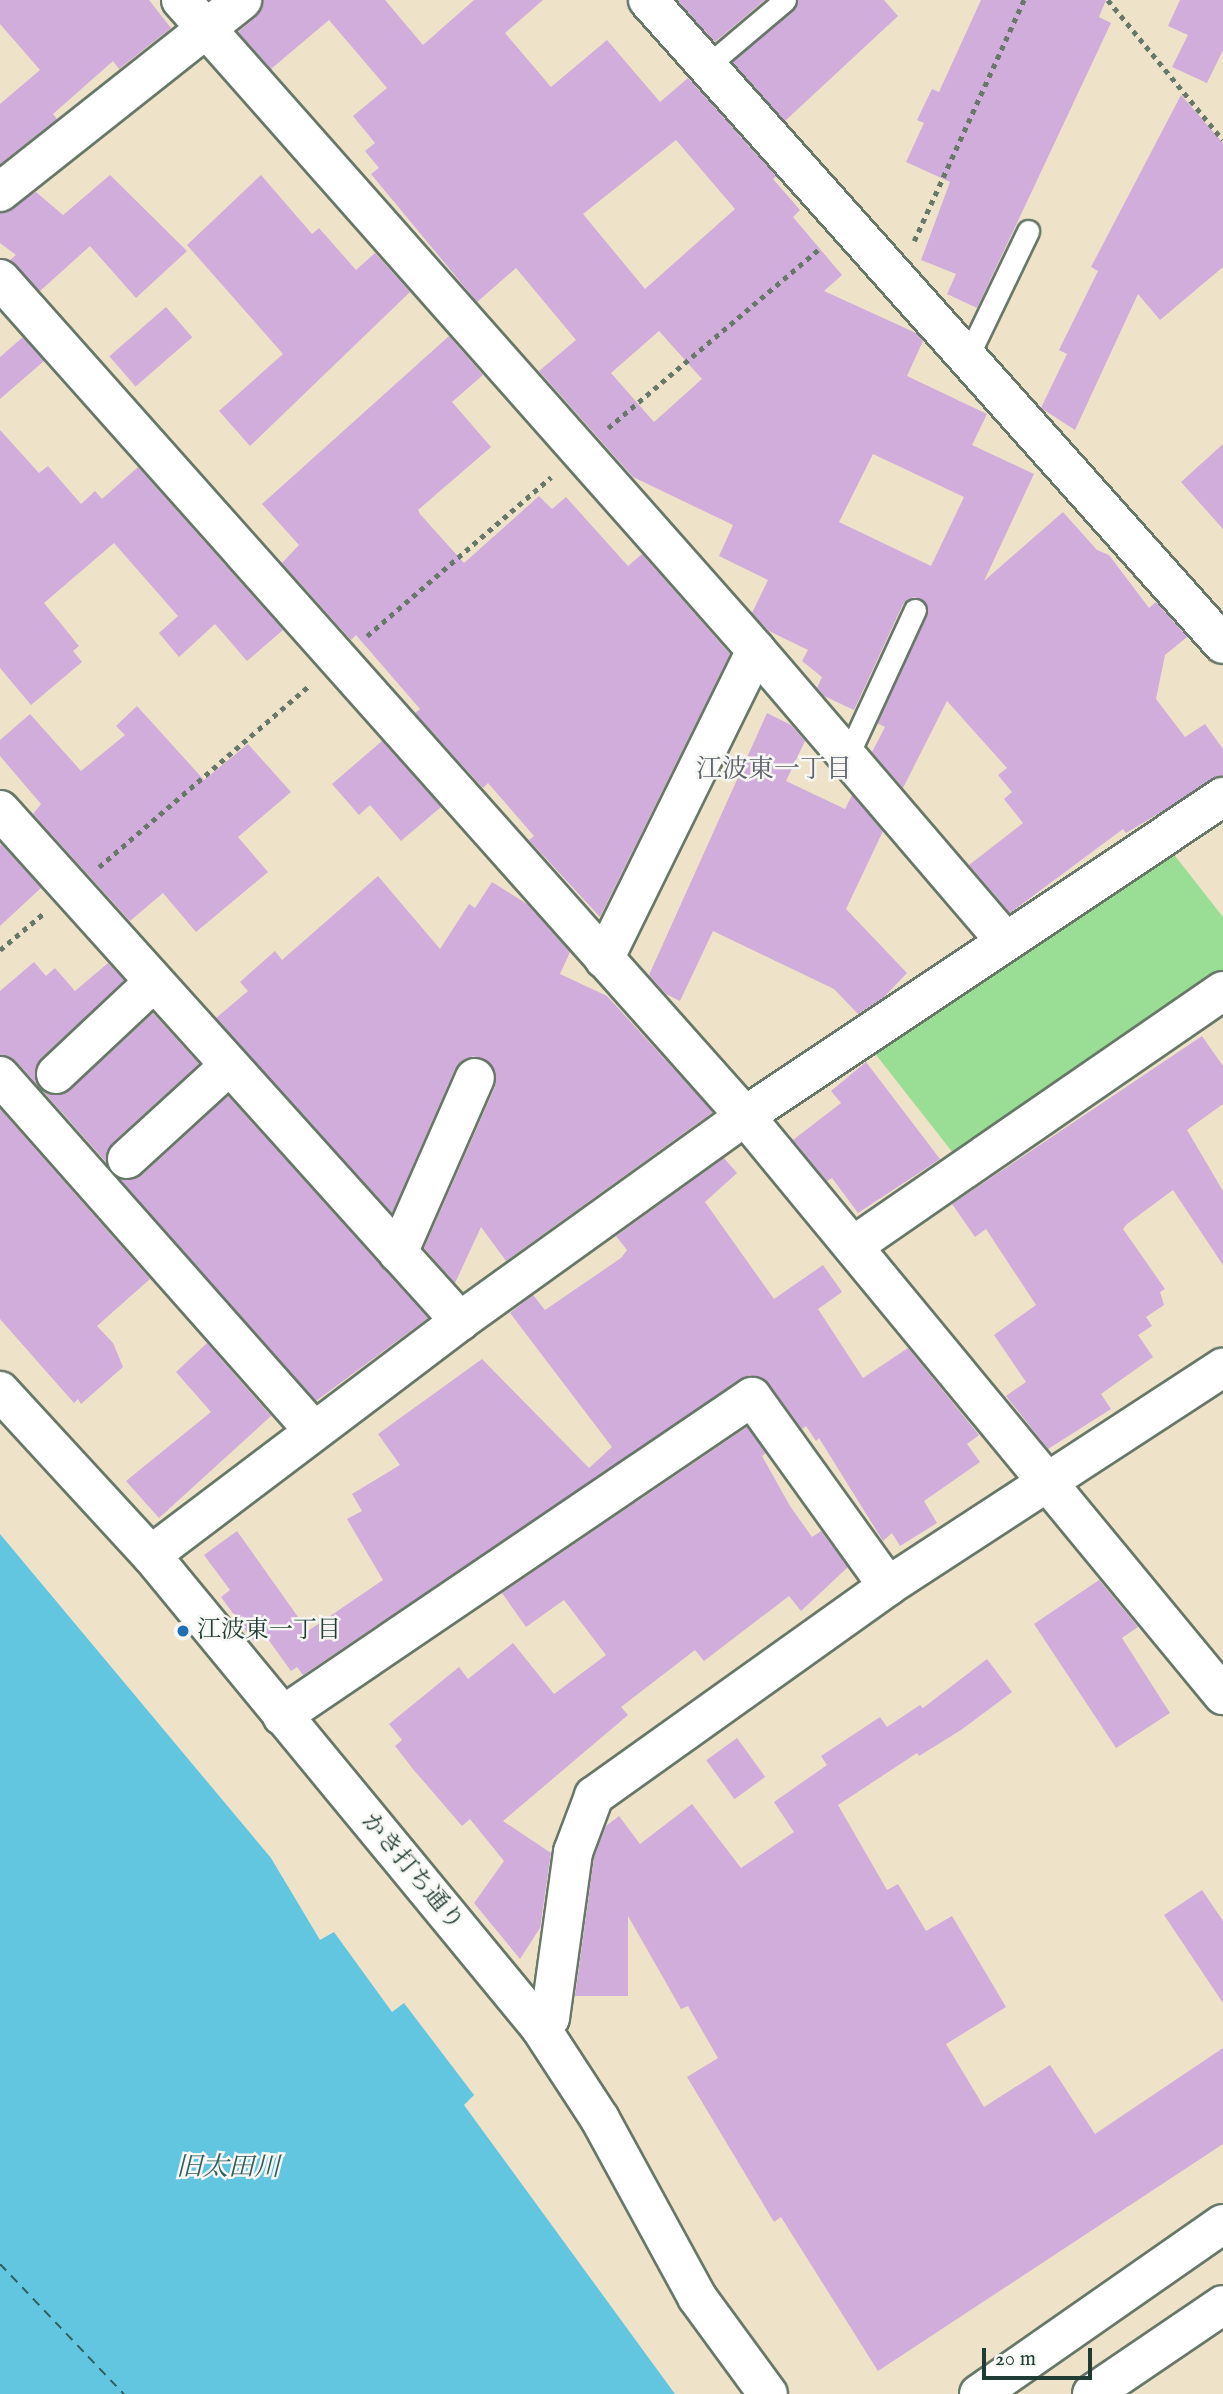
<!DOCTYPE html>
<meta charset="utf-8">
<style>
body{margin:0}
#map{position:relative;width:1223px;height:2394px;overflow:hidden;background:#eee3c8;font-family:"IM FELL English","Noto Serif JP",serif}
div>[style]{position:absolute}
[style*='--x']{left:calc(var(--x)*1px);top:calc(var(--y)*1px);width:calc(var(--w)*1px);rotate:calc(var(--a)*1deg)}
.green>*{inset:0;background:#9add95}
.water>*{inset:0;background:#62c6e0}
.ferry>*{height:2px;margin-top:-1px;transform-origin:0;background:repeating-linear-gradient(90deg,#305f5f 0 9px,transparent 0 16px)}
.building>*{inset:0;background:#d1addb;transform-origin:0 0}
.path>*{height:4.5px;margin-top:-2.25px;transform-origin:0;background:repeating-linear-gradient(90deg,#677768 0 5px,transparent 0 10px)}
.roads{filter:drop-shadow(2px 0 #677768) drop-shadow(-2px 0 #677768) drop-shadow(0 2px #677768) drop-shadow(0 -2px #677768)}
.lane>*{height:21px;margin:-10.5px;padding:0 10.5px;transform-origin:10.5px;border-radius:10.5px;background:#fff}
.street>*{height:38px;margin:-19px;padding:0 19px;transform-origin:19px;border-radius:19px;background:#fff}
.secondary>*{height:38px;margin:-19px;padding:0 19px;transform-origin:19px;border-radius:19px;background:#fff}
.dots>*{width:19px;height:19px;translate:-50% -50%;box-sizing:border-box;border:4px solid #f6f6f2;border-radius:50%}
span{translate:-50% -50%;white-space:nowrap;text-align:center;line-height:1.15;-webkit-text-stroke:5px #f6f6f2;paint-order:stroke}
.poi-label{font-size:24px;color:#1f3d34}
.left{translate:0 -50%;text-align:left}
.street-label{font-size:24px;color:#1f3d34}
.neighbourhood-label{font-size:26px;color:#5d646e}
.water-label{font-size:26px;color:#305f5f;font-style:italic}
.scale{position:absolute;left:982px;top:2348px;width:110px;height:32px;box-sizing:border-box;border:4px solid #1f3d34;border-top:0;padding-left:9px;font-size:21px;line-height:24px;white-space:nowrap;color:#1f3d34;-webkit-text-stroke:5px #f6f6f2;paint-order:stroke}
</style>
<div id="map">
<div class="green">
<i style="clip-path:polygon(1168px 847px,1223px 917px,1223px 976px,957px 1158px,873px 1051px)"></i>
</div>
<div class="water">
<i style="clip-path:polygon(0 1534px,271px 1858px,320px 1940px,334px 1932px,392px 2012px,404px 2003px,474px 2095px,464px 2105px,675px 2394px,0 2394px)"></i>
</div>
<div class="ferry">
<i style="--x:0;--y:2264;--w:180;--a:46.4"></i>
</div>
<div class="building">
<i style="clip-path:polygon(0 0,149px 0,171px 28px,119px 69px,113px 61px,53px 114px,57px 119px,0 164px,0 104px,40px 70px,0 24px)"></i>
<i style="clip-path:polygon(evenodd,263px 0,385px 0,423px 45px,474px 0,543px 0,505px 33px,551px 87px,607px 40px,660px 102px,688px 78px,776px 176px,773px 179px,800px 210px,793px 217px,842px 275px,824px 291px,916px 333px,923px 341px,907px 376px,987px 414px,972px 445px,1034px 474px,984px 581px,1063px 512px,1097px 550px,1109px 555px,1149px 608px,1156px 602px,1187px 637px,1165px 655px,1156px 699px,1185px 737px,1205px 724px,1223px 749px,1223px 775px,1126px 833px,1123px 829px,1010px 913px,969px 865px,1023px 823px,1004px 799px,1012px 792px,998px 775px,1007px 768px,947px 701px,903px 788px,872px 752px,885px 727px,877px 723px,927px 616px,925px 602px,914px 597px,903px 604px,854px 710px,824px 696px,817px 688px,822px 677px,802px 661px,808px 650px,769px 631px,752px 613px,768px 580px,719px 556px,733px 525px,633px 477px,539px 371px,576px 340px,516px 268px,477px 302px,371px 174px,379px 168px,365px 151px,375px 143px,353px 116px,387px 88px,329px 20px,271px 69px,238px 32px,256px 17px,263px 0,676px 140px,735px 209px,645px 289px,583px 214px,676px 140px,263px 0,659px 331px,702px 379px,654px 422px,611px 373px,659px 331px,263px 0,873px 454px,964px 497px,931px 566px,839px 522px,873px 454px)"></i>
<i style="clip-path:polygon(677px 0,765px 0,715px 42px)"></i>
<i style="clip-path:polygon(798px 0,884px 0,898px 16px,785px 121px,732px 62px,793px 10px)"></i>
<i style="clip-path:polygon(981px 0,1106px 0,1099px 17px,1111px 23px,977px 308px,947px 294px,956px 274px,921px 260px,950px 182px,906px 162px,924px 123px,917px 120px,932px 89px,939px 92px)"></i>
<i style="clip-path:polygon(1180px 0,1223px 0,1223px 50px,1207px 83px,1172px 67px,1188px 35px,1168px 26px)"></i>
<i style="clip-path:polygon(1181px 95px,1223px 143px,1223px 267px,1160px 320px,1138px 294px,1075px 430px,1041px 408px,1067px 354px,1059px 350px,1098px 271px,1091px 267px)"></i>
<i style="clip-path:polygon(110px 175px,187px 251px,136px 298px,90px 246px,40px 291px,10px 260px,16px 255px,0 243px,0 213px,36px 192px,63px 215px)"></i>
<i style="clip-path:polygon(261px 175px,312px 234px,319px 228px,356px 270px,375px 253px,410px 292px,250px 446px,219px 411px,283px 354px,187px 245px)"></i>
<i style="left:166px;top:307px;width:40px;height:75px;rotate:49deg"></i>
<i style="clip-path:polygon(449px 336px,483px 375px,452px 402px,491px 447px,418px 510px,420px 514px,464px 563px,539px 496px,552px 509px,566px 497px,628px 566px,642px 554px,730px 654px,600px 917px,529px 840px,534px 836px,488px 783px,483px 788px,415px 713px,420px 709px,356px 635px,351px 640px,282px 563px,299px 545px,262px 504px)"></i>
<i style="clip-path:polygon(23px 337px,44px 361px,0 399px,0 357px)"></i>
<i style="clip-path:polygon(0 430px,39px 473px,48px 466px,81px 504px,95px 491px,102px 499px,138px 467px,283px 630px,247px 661px,215px 624px,179px 657px,159px 633px,178px 616px,114px 543px,44px 603px,79px 646px,73px 651px,82px 662px,31px 705px,0 668px)"></i>
<i style="clip-path:polygon(1223px 444px,1223px 529px,1181px 482px)"></i>
<i style="clip-path:polygon(137px 706px,204px 780px,248px 744px,291px 792px,238px 837px,268px 872px,196px 932px,163px 893px,130px 921px,33px 814px,41px 804px,0 756px,0 740px,30px 714px,81px 771px,125px 735px,116px 726px)"></i>
<i style="clip-path:polygon(767px 713px,791px 725px,805px 741px,786px 781px,845px 809px,852px 795px,883px 831px,846px 909px,907px 973px,884px 997px,858px 1014px,834px 989px,713px 931px,680px 1001px,666px 994px,649px 975px)"></i>
<i style="clip-path:polygon(382px 741px,441px 807px,401px 841px,370px 805px,359px 815px,332px 784px)"></i>
<i style="clip-path:polygon(1px 844px,41px 888px,0 926px,0 846px)"></i>
<i style="clip-path:polygon(378px 876px,440px 949px,469px 904px,475px 908px,492px 882px,527px 904px,570px 952px,560px 974px,607px 996px,713px 1112px,506px 1261px,481px 1227px,455px 1283px,424px 1248px,495px 1087px,492px 1065px,473px 1056px,455px 1069px,392px 1213px,216px 1018px,248px 991px,240px 982px,275px 951px,282px 960px)"></i>
<i style="clip-path:polygon(34px 962px,46px 976px,55px 968px,75px 991px,108px 963px,124px 980px,41px 1059px,35px 1068px,39px 1087px,16px 1061px,0 1055px,0 991px)"></i>
<i style="clip-path:polygon(153px 1013px,199px 1064px,112px 1143px,106px 1162px,42px 1090px,60px 1095px,70px 1090px)"></i>
<i style="clip-path:polygon(1202px 1036px,1223px 1066px,1223px 1104px,1187px 1130px,1223px 1191px,1223px 1265px,1173px 1190px,1127px 1224px,1123px 1229px,1165px 1289px,1160px 1292px,1164px 1305px,1146px 1317px,1152px 1326px,1138px 1335px,1153px 1357px,1101px 1394px,1111px 1409px,1048px 1449px,1006px 1396px,1026px 1382px,994px 1335px,1036px 1305px,986px 1229px,975px 1237px,952px 1204px)"></i>
<i style="clip-path:polygon(866px 1062px,940px 1159px,858px 1213px,832px 1178px,827px 1181px,793px 1140px,841px 1103px,831px 1091px)"></i>
<i style="clip-path:polygon(228px 1096px,428px 1318px,316px 1401px,121px 1180px,142px 1175px)"></i>
<i style="clip-path:polygon(0 1109px,150px 1279px,97px 1326px,113px 1343px,123px 1367px,81px 1404px,78px 1399px,74px 1403px,0 1319px)"></i>
<i style="clip-path:polygon(724px 1158px,737px 1173px,705px 1202px,774px 1299px,823px 1265px,842px 1292px,818px 1309px,863px 1378px,908px 1348px,979px 1435px,967px 1444px,980px 1462px,924px 1501px,937px 1523px,900px 1546px,892px 1533px,883px 1541px,819px 1438px,816px 1441px,806px 1426px,802px 1429px,769px 1384px,750px 1375px,303px 1675px,297px 1667px,291px 1671px,265px 1635px,254px 1642px,221px 1597px,230px 1590px,204px 1555px,237px 1531px,308px 1631px,383px 1580px,347px 1519px,362px 1511px,352px 1494px,400px 1465px,378px 1434px,482px 1359px,589px 1468px,612px 1447px,510px 1313px,533px 1295px,545px 1310px,621px 1258px,627px 1250px,616px 1236px)"></i>
<i style="clip-path:polygon(207px 1343px,271px 1416px,159px 1518px,126px 1481px,211px 1412px,176px 1372px)"></i>
<i style="clip-path:polygon(747px 1427px,766px 1453px,762px 1456px,790px 1506px,812px 1537px,821px 1531px,848px 1567px,801px 1611px,789px 1596px,704px 1661px,695px 1650px,621px 1707px,628px 1715px,503px 1821px,551px 1853px,540px 1928px,520px 1959px,474px 1903px,504px 1861px,470px 1819px,462px 1826px,413px 1769px,395px 1746px,402px 1740px,389px 1724px,459px 1667px,468px 1679px,513px 1643px,554px 1694px,606px 1655px,564px 1600px,526px 1627px,502px 1593px)"></i>
<i style="clip-path:polygon(1099px 1580px,1138px 1627px,1122px 1638px,1170px 1713px,1116px 1748px,1034px 1624px)"></i>
<i style="clip-path:polygon(987px 1659px,1012px 1692px,961px 1730px,919px 1756px,917px 1753px,838px 1805px,887px 1890px,898px 1884px,926px 1931px,952px 1916px,1006px 2007px,946px 2044px,984px 2107px,1050px 2065px,1095px 2134px,1223px 2048px,1223px 2144px,878px 2371px,781px 2217px,774px 2222px,687px 2077px,718px 2058px,688px 2006px,681px 2009px,628px 1916px,628px 1996px,575px 1996px,594px 1857px,606px 1826px,619px 1816px,640px 1844px,692px 1804px,741px 1868px,794px 1832px,774px 1802px,827px 1765px,821px 1756px,880px 1717px,887px 1727px,920px 1705px,923px 1708px)"></i>
<i style="left:737px;top:1738px;width:48px;height:38px;rotate:54deg"></i>
<i style="clip-path:polygon(1202px 1890px,1223px 1921px,1223px 2003px,1164px 1915px)"></i>
</div>
<div class="path">
<i style="--x:1108;--y:0;--w:181;--a:50.6"></i>
<i style="--x:914;--y:241;--w:265;--a:-65.5"></i>
<i style="--x:608;--y:428;--w:278;--a:-40.3"></i>
<i style="--x:367;--y:636;--w:243;--a:-40.8"></i>
<i style="--x:99;--y:867;--w:279;--a:-40.8"></i>
<i style="--x:0;--y:950;--w:57;--a:-40.1"></i>
</div>
<div class="roads">
<div class="lane">
<i style="--x:707;--y:66;--w:102;--a:-40.2"></i>
<i style="--x:967;--y:358;--w:141;--a:-64.3"></i>
<i style="--x:847;--y:757;--w:162;--a:-65.2"></i>
</div>
<div class="street">
<i style="--x:181;--y:0;--w:868;--a:48.5"></i>
<i style="--x:756;--y:650;--w:381;--a:49.4"></i>
<i style="--x:648;--y:0;--w:863;--a:48.24"></i>
<i style="--x:0;--y:192;--w:309;--a:-38.4"></i>
<i style="--x:0;--y:279;--w:1121;--a:48.33"></i>
<i style="--x:745;--y:1116;--w:751;--a:50.46"></i>
<i style="--x:0;--y:810;--w:688;--a:48.01"></i>
<i style="--x:604;--y:959;--w:344;--a:-63.8"></i>
<i style="--x:56;--y:1074;--w:133;--a:-43.2"></i>
<i style="--x:0;--y:1076;--w:474;--a:48.5"></i>
<i style="--x:127;--y:1159;--w:138;--a:-42.4"></i>
<i style="--x:853;--y:1246;--w:449;--a:-34.6"></i>
<i style="--x:398;--y:1253;--w:191;--a:-66.3"></i>
<i style="--x:0;--y:1391;--w:223;--a:47.4"></i>
<i style="--x:151;--y:1555;--w:612;--a:50.51"></i>
<i style="--x:540;--y:2027;--w:110;--a:56.9"></i>
<i style="--x:600;--y:2119;--w:203;--a:61.4"></i>
<i style="--x:697;--y:2297;--w:120;--a:53.8"></i>
<i style="--x:151;--y:1555;--w:388;--a:-37.1"></i>
<i style="--x:460;--y:1321;--w:351;--a:-35.7"></i>
<i style="--x:745;--y:1116;--w:575;--a:-33.72"></i>
<i style="--x:282;--y:1716;--w:568;--a:-34.17"></i>
<i style="--x:752;--y:1397;--w:233;--a:54.3"></i>
<i style="--x:540;--y:2027;--w:13;--a:-42"></i>
<i style="--x:550;--y:2018;--w:168;--a:-82.1"></i>
<i style="--x:573;--y:1852;--w:60;--a:-69.4"></i>
<i style="--x:594;--y:1796;--w:361;--a:-35.5"></i>
<i style="--x:888;--y:1586;--w:400;--a:-33.1"></i>
</div>
<div class="secondary">
<i style="--x:979;--y:2394;--w:297;--a:-34.9"></i>
<i style="--x:1092;--y:2394;--w:158;--a:-34.2"></i>
</div>
</div>
<div class="dots">
<i style="left:183px;top:1631px;background:#1f6fb2"></i>
</div>
<div class="poi-label">
<span class="left" style="left:197px;top:1631px">江波東一丁目</span>
</div>
<div class="street-label">
<span style="left:412px;top:1872px;rotate:50deg">かき打ち通り</span>
</div>
<div class="neighbourhood-label">
<span style="left:774px;top:770px">江波東一丁目</span>
</div>
<div class="water-label">
<span style="left:228px;top:2168px">旧太田川</span>
</div>
<div class="scale">20 m</div>
</div>
